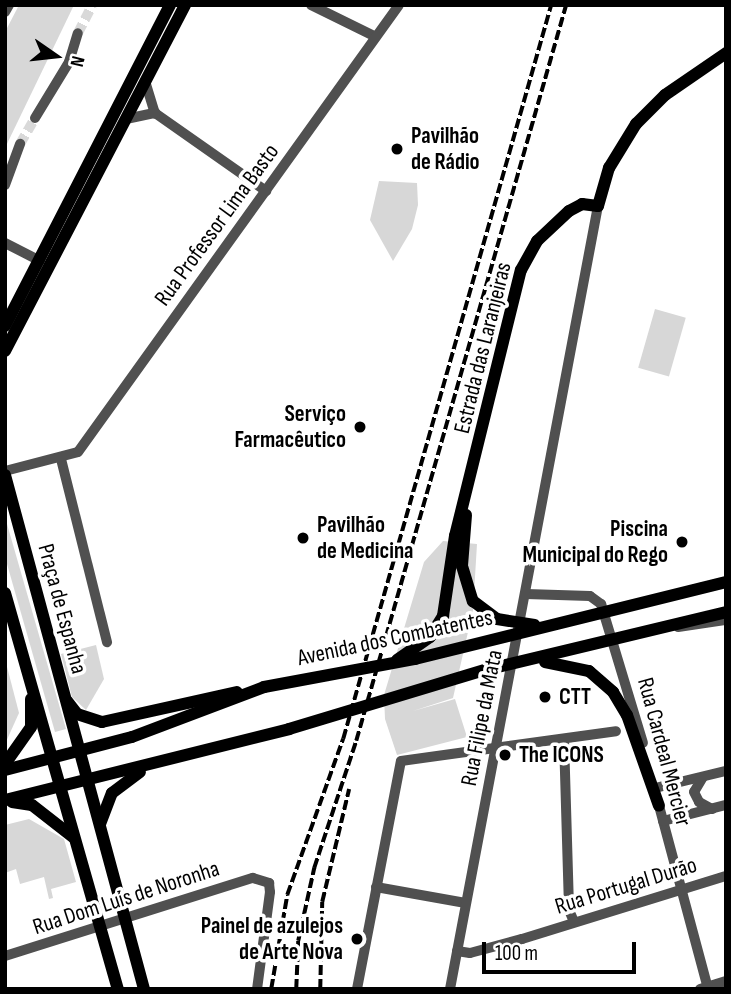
<!DOCTYPE html>
<meta charset="utf-8">
<style>
body{margin:0}
#map{position:relative;width:731px;height:994px;overflow:hidden;background:#fff;font-family:"Sofia Sans Condensed",sans-serif}
div>[style]{position:absolute}
[style*='--x']{left:calc(var(--x)*1px);top:calc(var(--y)*1px);width:calc(var(--w)*1px);rotate:calc(var(--a)*1deg)}
.green>*{inset:0;background:#d7d7d7;transform-origin:0 0}
.minor-tunnel>*{height:10px;margin-top:-5px;transform-origin:0;background:repeating-linear-gradient(90deg,#d9d9d9 0 10px,transparent 0 15px)}
.minor>*{height:10px;margin:-5px;padding:0 5px;transform-origin:5px;border-radius:5px;background:#505050}
.major>*{height:12px;margin:-6px;padding:0 6px;transform-origin:6px;border-radius:6px;background:#000}
.rail>*{height:3.5px;margin-top:-1.75px;transform-origin:0;background:repeating-linear-gradient(90deg,#000 0 10px,transparent 0 13.5px)}
.dots>*{width:19px;height:19px;translate:-50% -50%;box-sizing:border-box;border:4px solid #fff;border-radius:50%}
span{translate:-50% -50%;white-space:nowrap;text-align:center;line-height:1.15;-webkit-text-stroke:7px #fff;paint-order:stroke}
.poi-label{font-size:23px;color:#000;font-weight:700}
.left{translate:0 -50%;text-align:left}
.right{translate:-100% -50%;text-align:right}
.street-label{font-size:23px;color:#000}
.frame{position:absolute;inset:0;border:7px solid #000;pointer-events:none}
.north{position:absolute;left:21px;top:21px;width:70px;height:70px;-webkit-text-stroke:5px #fff;paint-order:stroke;rotate:104deg;font-size:19px;font-weight:700;line-height:28px;text-align:center;color:#000}
.north::after{content:'';display:block;margin:auto;width:24px;height:32px;background:#000;clip-path:polygon(50% 0,100% 100%,50% 72%,0 100%)}
.scale{position:absolute;left:482px;top:942px;width:154px;height:32px;box-sizing:border-box;border:4px solid #000;border-top:0;padding-left:9px;font-size:21px;line-height:24px;white-space:nowrap;color:#000;-webkit-text-stroke:5px #fff;paint-order:stroke}
</style>
<div id="map">
<div class="green">
<i style="clip-path:polygon(19px 5px,74px 5px,5px 148px,5px 32px)"></i>
<i style="clip-path:polygon(379px 181px,417px 183px,418px 205px,412px 229px,393px 261px,370px 220px)"></i>
<i style="left:655px;top:309px;width:32px;height:61px;rotate:16deg"></i>
<i style="clip-path:polygon(5px 517px,66px 729px,55px 732px,5px 557px)"></i>
<i style="clip-path:polygon(443px 541px,477px 544px,473px 610px,453px 698px,413px 711px,455px 699px,467px 737px,397px 755px,385px 719px,384px 695px,424px 562px)"></i>
<i style="clip-path:polygon(96px 645px,104px 679px,86px 710px,72px 697px,61px 654px)"></i>
<i style="clip-path:polygon(5px 659px,19px 713px,5px 744px)"></i>
<i style="clip-path:polygon(29px 819px,64px 839px,76px 882px,51px 889px,53px 898px,49px 899px,44px 877px,20px 884px,16px 869px,5px 873px,5px 825px)"></i>
</div>
<div class="minor-tunnel">
<i style="--x:78;--y:33;--w:31;--a:-63"></i>
<i style="--x:20;--y:144;--w:30;--a:-60"></i>
</div>
<div class="minor">
<i style="--x:311;--y:5;--w:72;--a:26.2"></i>
<i style="--x:5;--y:12;--w:8;--a:-60"></i>
<i style="--x:145;--y:81;--w:34;--a:73"></i>
<i style="--x:155;--y:113;--w:136;--a:35.1"></i>
<i style="--x:35;--y:118;--w:66;--a:-58.7"></i>
<i style="--x:69;--y:62;--w:30;--a:-73"></i>
<i style="--x:126;--y:119;--w:30;--a:-12"></i>
<i style="--x:5;--y:185;--w:44;--a:-69.9"></i>
<i style="--x:5;--y:243;--w:39;--a:27"></i>
<i style="--x:61;--y:459;--w:189;--a:75.9"></i>
<i style="--x:5;--y:471;--w:75;--a:-14.6"></i>
<i style="--x:78;--y:452;--w:550;--a:-54.32"></i>
<i style="--x:526;--y:594;--w:64;--a:1.8"></i>
<i style="--x:590;--y:596;--w:14;--a:36"></i>
<i style="--x:601;--y:604;--w:145;--a:73.2"></i>
<i style="--x:678;--y:627;--w:49;--a:-8.3"></i>
<i style="--x:564;--y:739;--w:171;--a:88.3"></i>
<i style="--x:569;--y:910;--w:13;--a:67"></i>
<i style="--x:703;--y:777;--w:17;--a:121"></i>
<i style="--x:694;--y:792;--w:11;--a:63"></i>
<i style="--x:699;--y:802;--w:15;--a:28"></i>
<i style="--x:655;--y:788;--w:73;--a:-13.5"></i>
<i style="--x:658;--y:802;--w:194;--a:75"></i>
<i style="--x:663;--y:821;--w:65;--a:-14.3"></i>
<i style="--x:376;--y:887;--w:91;--a:10.1"></i>
<i style="--x:457;--y:951;--w:13;--a:9"></i>
<i style="--x:470;--y:953;--w:54;--a:-15.1"></i>
<i style="--x:522;--y:939;--w:214;--a:-17.2"></i>
<i style="--x:5;--y:956;--w:260;--a:-17.5"></i>
<i style="--x:253;--y:878;--w:17;--a:17"></i>
<i style="--x:269;--y:883;--w:9;--a:84"></i>
<i style="--x:270;--y:892;--w:98;--a:97.6"></i>
<i style="--x:357;--y:989;--w:232;--a:-79.1"></i>
<i style="--x:401;--y:761;--w:217;--a:-7.9"></i>
<i style="--x:450;--y:989;--w:797;--a:-79.3"></i>
<i style="--x:700;--y:989;--w:27;--a:-17"></i>
</div>
<div class="major">
<i style="--x:5;--y:326;--w:361;--a:-62.8"></i>
<i style="--x:5;--y:351;--w:390;--a:-62.5"></i>
<i style="--x:5;--y:475;--w:532;--a:74.87"></i>
<i style="--x:466;--y:515;--w:51;--a:94.5"></i>
<i style="--x:462;--y:566;--w:37;--a:73"></i>
<i style="--x:473;--y:601;--w:30;--a:37"></i>
<i style="--x:497;--y:619;--w:38;--a:9"></i>
<i style="--x:5;--y:593;--w:412;--a:74.1"></i>
<i style="--x:397;--y:660;--w:40;--a:-34.9"></i>
<i style="--x:430;--y:637;--w:25;--a:-58"></i>
<i style="--x:443;--y:616;--w:81;--a:-81.5"></i>
<i style="--x:455;--y:536;--w:274;--a:-76.1"></i>
<i style="--x:521;--y:270;--w:33;--a:-61"></i>
<i style="--x:537;--y:241;--w:44;--a:-43.2"></i>
<i style="--x:569;--y:211;--w:15;--a:-28"></i>
<i style="--x:582;--y:204;--w:16;--a:7"></i>
<i style="--x:598;--y:206;--w:40;--a:-74"></i>
<i style="--x:609;--y:168;--w:52;--a:-58.5"></i>
<i style="--x:636;--y:124;--w:41;--a:-45"></i>
<i style="--x:665;--y:95;--w:74;--a:-34.5"></i>
<i style="--x:545;--y:662;--w:45;--a:11.6"></i>
<i style="--x:589;--y:671;--w:32;--a:41"></i>
<i style="--x:613;--y:692;--w:27;--a:59"></i>
<i style="--x:627;--y:715;--w:96;--a:70.6"></i>
<i style="--x:67;--y:701;--w:16;--a:52"></i>
<i style="--x:77;--y:714;--w:26;--a:18"></i>
<i style="--x:102;--y:722;--w:138;--a:-12.5"></i>
<i style="--x:5;--y:764;--w:45;--a:-54.9"></i>
<i style="--x:31;--y:727;--w:28;--a:-90"></i>
<i style="--x:5;--y:770;--w:131;--a:-14.6"></i>
<i style="--x:132;--y:737;--w:141;--a:-20.7"></i>
<i style="--x:264;--y:687;--w:154;--a:-10.5"></i>
<i style="--x:415;--y:659;--w:320;--a:-13.9"></i>
<i style="--x:5;--y:800;--w:293;--a:-14"></i>
<i style="--x:289;--y:729;--w:205;--a:-16.8"></i>
<i style="--x:485;--y:670;--w:248;--a:-13.5"></i>
<i style="--x:12;--y:802;--w:20;--a:9"></i>
<i style="--x:32;--y:805;--w:52;--a:38"></i>
<i style="--x:100;--y:824;--w:33;--a:-69"></i>
<i style="--x:112;--y:793;--w:35;--a:-37"></i>
</div>
<div class="rail">
<i style="--x:271;--y:989;--w:95;--a:-80.3"></i>
<i style="--x:287;--y:895;--w:166;--a:-70.3"></i>
<i style="--x:343;--y:739;--w:763;--a:-74.18"></i>
<i style="--x:296;--y:989;--w:48;--a:-87.6"></i>
<i style="--x:298;--y:941;--w:75;--a:-77.6"></i>
<i style="--x:314;--y:868;--w:134;--a:-71.7"></i>
<i style="--x:356;--y:741;--w:765;--a:-74.08"></i>
<i style="--x:320;--y:989;--w:87;--a:-88.7"></i>
<i style="--x:322;--y:902;--w:116;--a:-76.6"></i>
</div>
<div class="dots">
<i style="left:397px;top:149px;background:#000"></i>
<i style="left:360px;top:427px;background:#000"></i>
<i style="left:303px;top:538px;background:#000"></i>
<i style="left:682px;top:542px;background:#000"></i>
<i style="left:545px;top:697px;background:#000"></i>
<i style="left:505px;top:755px;background:#000"></i>
<i style="left:357px;top:939px;background:#000"></i>
</div>
<div class="poi-label">
<span class="left" style="left:411px;top:149px">Pavilhão<br>de Rádio</span>
<span class="right" style="left:346px;top:427px">Serviço<br>Farmacêutico</span>
<span class="left" style="left:317px;top:538px">Pavilhão<br>de Medicina</span>
<span class="right" style="left:668px;top:542px">Piscina<br>Municipal do Rego</span>
<span class="left" style="left:559px;top:697px">CTT</span>
<span class="left" style="left:519px;top:755px">The ICONS</span>
<span class="right" style="left:343px;top:939px">Painel de azulejos<br>de Arte Nova</span>
</div>
<div class="street-label">
<span style="left:217px;top:225px;rotate:-54deg">Rua Professor Lima Basto</span>
<span style="left:483px;top:348px;rotate:-76deg">Estrada das Laranjeiras</span>
<span style="left:62px;top:609px;rotate:75deg">Praça de Espanha</span>
<span style="left:395px;top:638px;rotate:-12deg">Avenida dos Combatentes</span>
<span style="left:482px;top:718px;rotate:-79deg">Rua Filipe da Mata</span>
<span style="left:664px;top:752px;rotate:75deg">Rua Cardeal Mercier</span>
<span style="left:626px;top:886px;rotate:-17deg">Rua Portugal Durão</span>
<span style="left:126px;top:898px;rotate:-18deg">Rua Dom Luís de Noronha</span>
</div>
<div class="frame"></div>
<div class="north">N</div>
<div class="scale">100 m</div>
</div>
